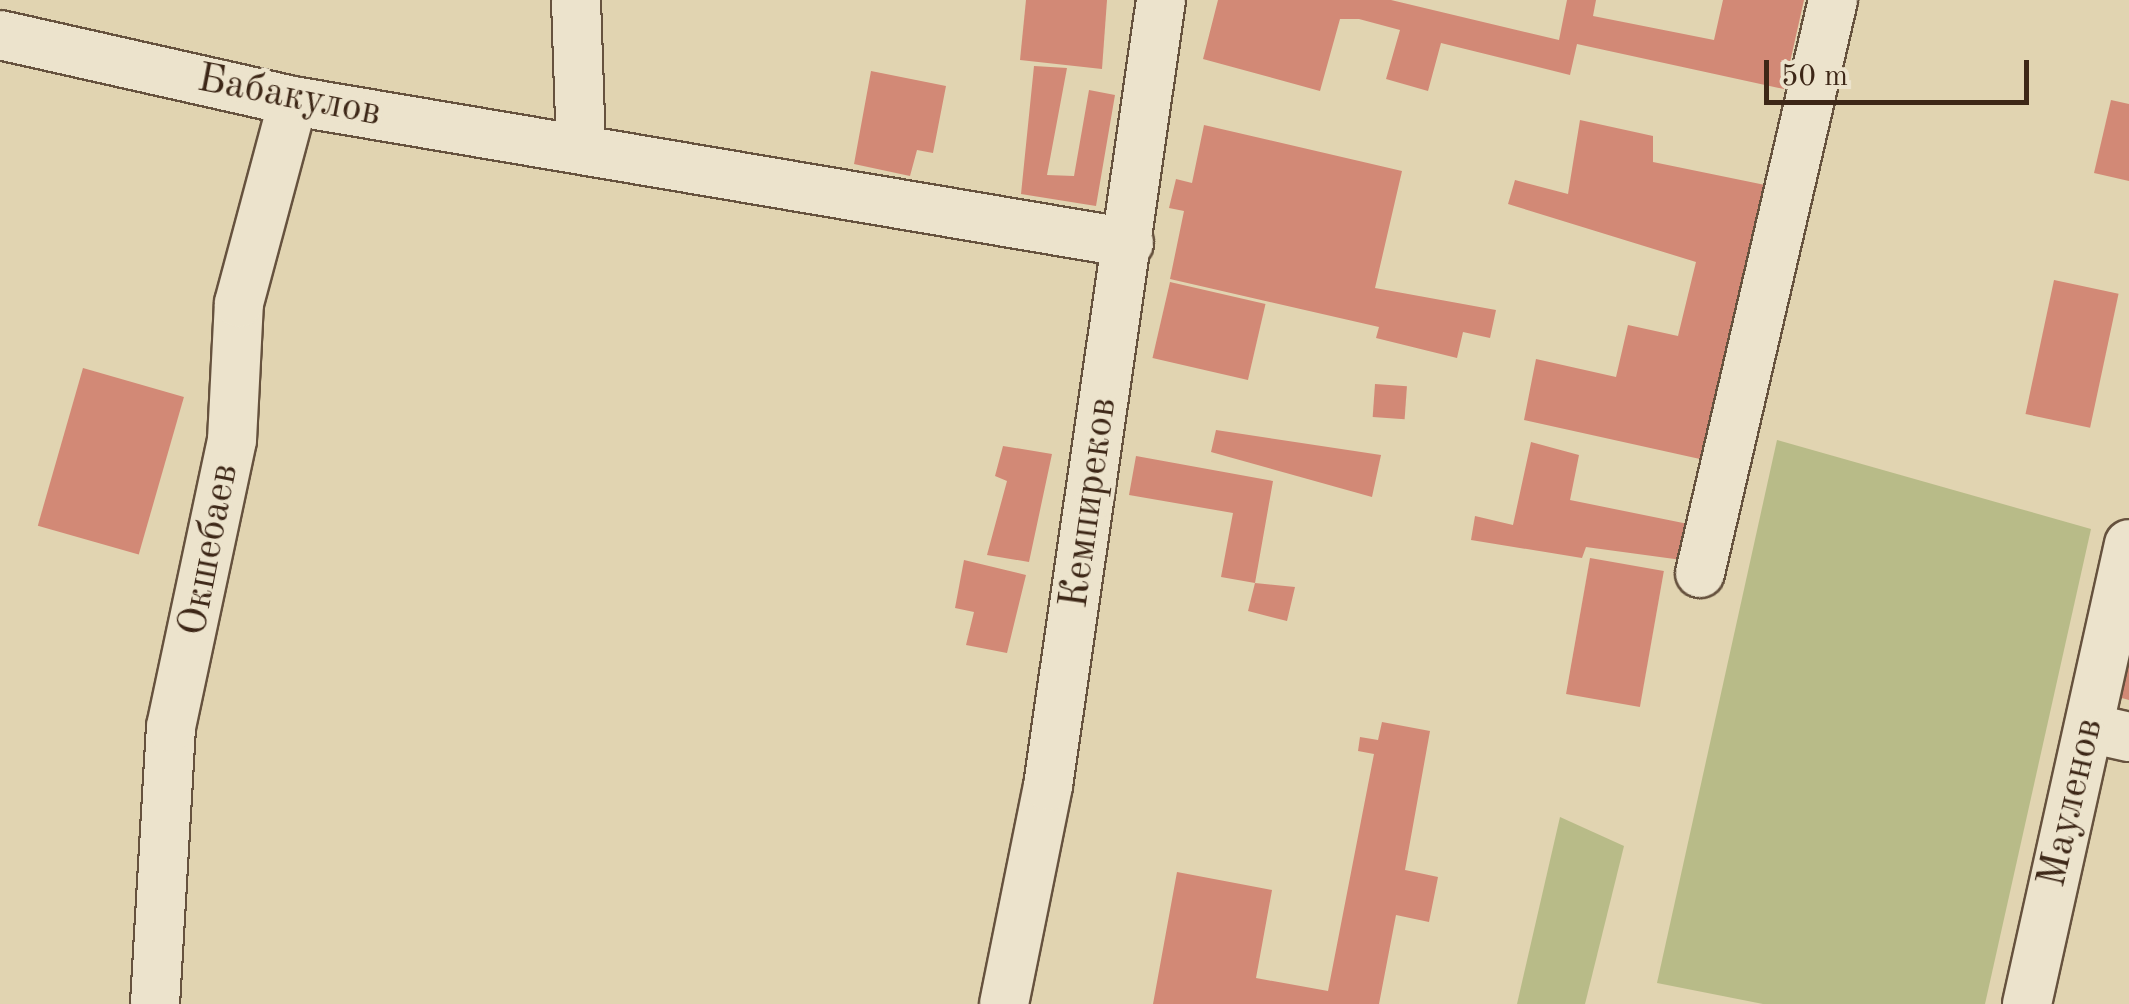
<!DOCTYPE html>
<meta charset="utf-8">
<style>
body{margin:0}
#map{position:relative;width:2129px;height:1004px;overflow:hidden;background:#e1d4b1;font-family:"Old Standard TT",serif}
div>[style]{position:absolute}
[style*='--x']{left:calc(var(--x)*1px);top:calc(var(--y)*1px);width:calc(var(--w)*1px);rotate:calc(var(--a)*1deg)}
.green>*{inset:0;background:#b8bb88}
.building>*{inset:0;background:#d28976;transform-origin:0 0}
.roads{filter:drop-shadow(2px 0 #66523e) drop-shadow(-2px 0 #66523e) drop-shadow(0 2px #66523e) drop-shadow(0 -2px #66523e)}
.minor>*{height:48px;margin:-24px;padding:0 24px;transform-origin:24px;border-radius:24px;background:#ece3cc}
span{translate:-50% -50%;white-space:nowrap;text-align:center;line-height:1.15;-webkit-text-stroke:8px #ece3cc;paint-order:stroke}
.street-label{font-size:40px;color:#3d2717}
.scale{position:absolute;left:1764px;top:60px;width:265px;height:45px;box-sizing:border-box;border:5px solid #3d2717;border-top:0;padding-left:12px;font-size:30px;line-height:35px;white-space:nowrap;color:#3d2717;-webkit-text-stroke:8px #ece3cc;paint-order:stroke}
</style>
<div id="map">
<div class="green">
<i style="clip-path:polygon(1777px 440px,2091px 529px,1985px 1004px,1763px 1004px,1657px 983px)"></i>
<i style="clip-path:polygon(1560px 817px,1624px 846px,1585px 1004px,1517px 1004px)"></i>
</div>
<div class="building">
<i style="clip-path:polygon(1026px 0,1107px 0,1102px 69px,1020px 60px)"></i>
<i style="clip-path:polygon(1218px 0,1391px 0,1559px 40px,1567px 0,1596px 0,1593px 16px,1714px 40px,1723px 0,1804px 0,1784px 89px,1577px 44px,1570px 75px,1441px 43px,1428px 91px,1386px 79px,1400px 30px,1359px 19px,1340px 19px,1320px 91px,1203px 59px)"></i>
<i style="clip-path:polygon(1034px 66px,1067px 68px,1047px 175px,1074px 176px,1089px 90px,1115px 95px,1096px 206px,1021px 194px)"></i>
<i style="clip-path:polygon(871px 71px,946px 86px,933px 153px,917px 150px,910px 176px,854px 164px)"></i>
<i style="clip-path:polygon(2111px 100px,2129px 104px,2129px 181px,2094px 173px)"></i>
<i style="clip-path:polygon(1580px 120px,1653px 136px,1653px 162px,1770px 186px,1709px 461px,1524px 420px,1536px 359px,1616px 377px,1628px 325px,1678px 336px,1696px 262px,1508px 204px,1515px 180px,1568px 194px)"></i>
<i style="clip-path:polygon(1204px 125px,1402px 171px,1375px 288px,1496px 310px,1490px 338px,1463px 332px,1457px 358px,1376px 338px,1379px 327px,1170px 279px,1184px 211px,1169px 208px,1176px 179px,1192px 183px)"></i>
<i style="left:2054px;top:280px;width:66px;height:137px;rotate:12deg"></i>
<i style="left:1170px;top:282px;width:98px;height:78px;rotate:13deg"></i>
<i style="left:83px;top:368px;width:105px;height:164px;rotate:16deg"></i>
<i style="left:1375px;top:384px;width:32px;height:33px;rotate:4deg"></i>
<i style="clip-path:polygon(1216px 430px,1381px 455px,1372px 497px,1211px 452px)"></i>
<i style="clip-path:polygon(1531px 442px,1579px 455px,1570px 500px,1698px 526px,1682px 560px,1586px 547px,1582px 558px,1471px 540px,1475px 516px,1513px 525px)"></i>
<i style="clip-path:polygon(1003px 446px,1052px 454px,1029px 562px,987px 555px,1007px 481px,995px 476px)"></i>
<i style="clip-path:polygon(1136px 456px,1273px 481px,1255px 583px,1295px 587px,1287px 621px,1248px 611px,1255px 583px,1221px 577px,1233px 513px,1129px 495px)"></i>
<i style="left:1590px;top:558px;width:75px;height:138px;rotate:10deg"></i>
<i style="clip-path:polygon(964px 560px,1026px 575px,1007px 653px,966px 645px,974px 612px,955px 608px)"></i>
<i style="clip-path:polygon(2127px 656px,2129px 657px,2129px 700px,2118px 697px)"></i>
<i style="clip-path:polygon(1382px 722px,1430px 731px,1405px 870px,1438px 877px,1429px 922px,1396px 915px,1379px 1004px,1153px 1004px,1177px 872px,1272px 890px,1256px 978px,1328px 991px,1374px 754px,1358px 751px,1360px 737px,1378px 740px)"></i>
</div>
<div class="roads">
<div class="minor">
<i style="--x:576;--y:0;--w:148;--a:88.1"></i>
<i style="--x:0;--y:35;--w:300;--a:12.7"></i>
<i style="--x:293;--y:101;--w:848;--a:9.64"></i>
<i style="--x:1700;--y:573;--w:588;--a:-76.93"></i>
<i style="--x:2089;--y:728;--w:41;--a:12.7"></i>
<i style="--x:155;--y:1004;--w:277;--a:-86.7"></i>
<i style="--x:171;--y:727;--w:293;--a:-78"></i>
<i style="--x:232;--y:440;--w:137;--a:-87.1"></i>
<i style="--x:239;--y:303;--w:209;--a:-75"></i>
<i style="--x:1004;--y:1004;--w:222;--a:-78.6"></i>
<i style="--x:1048;--y:786;--w:794;--a:-81.82"></i>
<i style="--x:2027;--y:1004;--w:471;--a:-77.5"></i>
</div>
</div>
<div class="street-label">
<span style="left:289px;top:97px;rotate:11deg">Бабакулов</span>
<span style="left:1090px;top:503px;rotate:-82deg">Кемпиреков</span>
<span style="left:210px;top:550px;rotate:-79deg">Окшебаев</span>
<span style="left:2072px;top:803px;rotate:-77deg">Мауленов</span>
</div>
<div class="scale">50 m</div>
</div>
